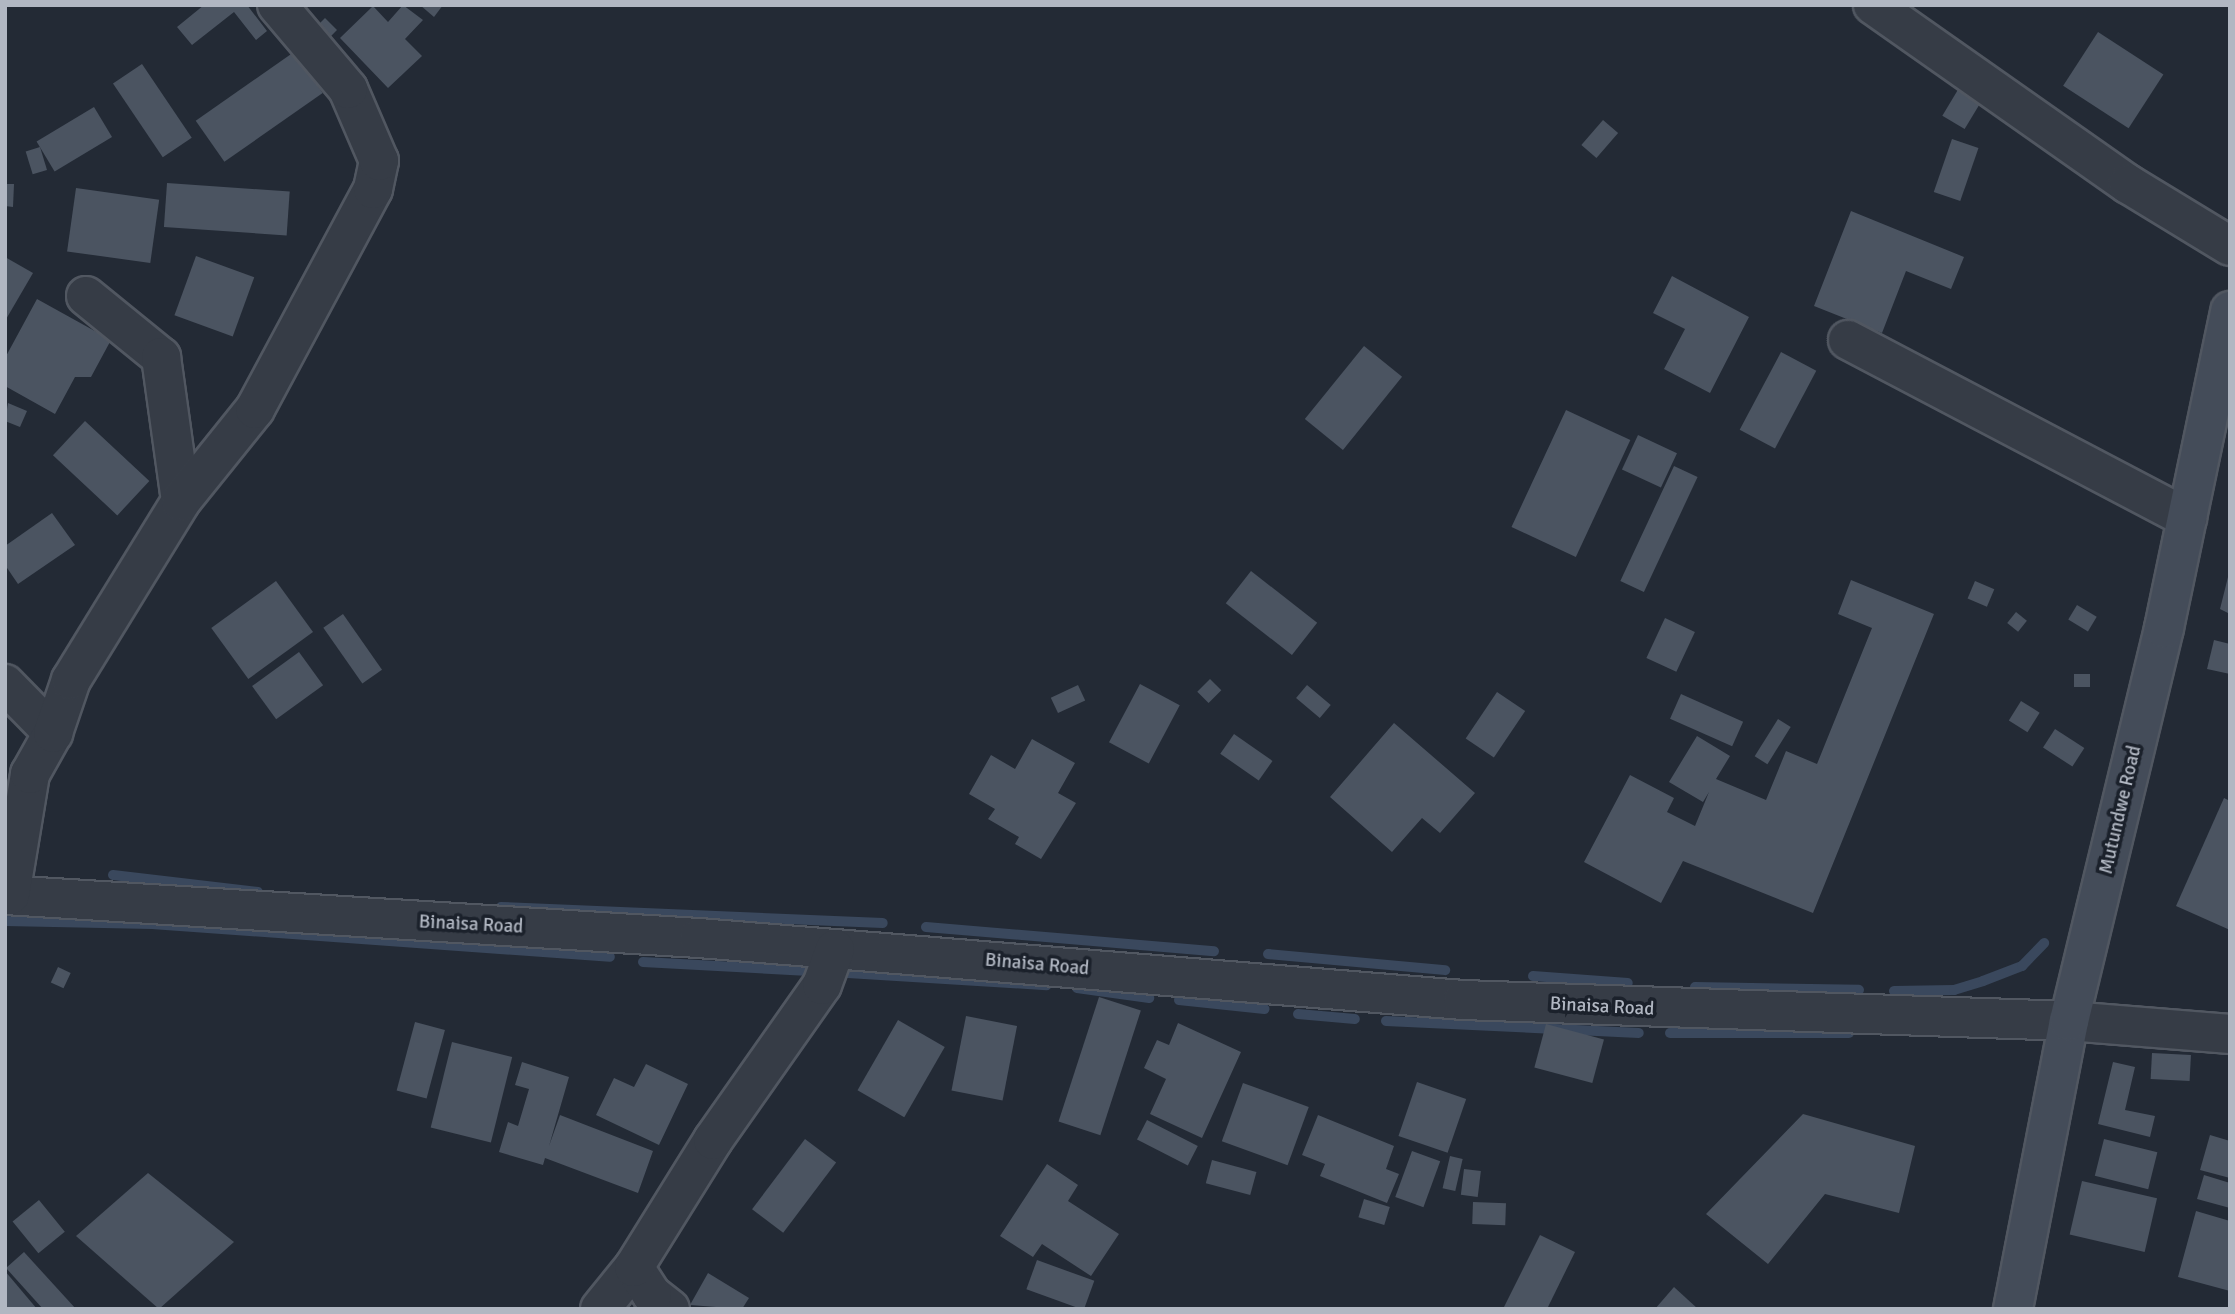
<!DOCTYPE html>
<style>
body{margin:0}
#map{position:relative;width:2235px;height:1314px;overflow:hidden;background:#232a35;font-family:Signika,sans-serif}
div>[style]{position:absolute}
[style*='--x']{left:calc(var(--x)*1px);top:calc(var(--y)*1px);width:calc(var(--w)*1px);rotate:calc(var(--a)*1deg)}
.stream>*{height:10px;margin:-5px;padding:0 5px;transform-origin:5px;border-radius:5px;background:#3a485d}
.building>*{inset:0;background:#4b5461;transform-origin:0 0}
.roads{filter:drop-shadow(2px 0 #515761) drop-shadow(-2px 0 #515761) drop-shadow(0 2px #515761) drop-shadow(0 -2px #515761)}
.street>*{height:38px;margin:-19px;padding:0 19px;transform-origin:19px;border-radius:19px;background:#363c46}
.secondary>*{height:38px;margin:-19px;padding:0 19px;transform-origin:19px;border-radius:19px;background:#444c59}
span{translate:-50% -50%;white-space:nowrap;text-align:center;line-height:1.15;-webkit-text-stroke:7px #1b212b;paint-order:stroke}
.street-label{font-size:19px;color:#b1b7c2}
.frame{position:absolute;inset:0;border:7px solid #b1b7c2;pointer-events:none}
</style>
<div id="map">
<div class="stream">
<i style="--x:113;--y:875;--w:146;--a:6.7"></i>
<i style="--x:501;--y:907;--w:382;--a:2.4"></i>
<i style="--x:5;--y:921;--w:147;--a:1.2"></i>
<i style="--x:152;--y:924;--w:459;--a:4.1"></i>
<i style="--x:926;--y:927;--w:289;--a:4.8"></i>
<i style="--x:1268;--y:954;--w:178;--a:5.2"></i>
<i style="--x:643;--y:962;--w:166;--a:3.1"></i>
<i style="--x:848;--y:973;--w:199;--a:3.5"></i>
<i style="--x:1533;--y:976;--w:95;--a:4.2"></i>
<i style="--x:1695;--y:987;--w:164;--a:1"></i>
<i style="--x:1077;--y:988;--w:73;--a:7.9"></i>
<i style="--x:1894;--y:991;--w:60;--a:-1"></i>
<i style="--x:1954;--y:990;--w:30;--a:-17"></i>
<i style="--x:1983;--y:981;--w:42;--a:-21"></i>
<i style="--x:2022;--y:966;--w:32;--a:-46"></i>
<i style="--x:1179;--y:1000;--w:86;--a:6"></i>
<i style="--x:1298;--y:1014;--w:57;--a:5"></i>
<i style="--x:1386;--y:1021;--w:253;--a:2.7"></i>
<i style="--x:1670;--y:1033;--w:179;--a:0"></i>
</div>
<div class="building">
<i style="clip-path:polygon(204px 5px,247px 5px,267px 31px,256px 40px,234px 12px,192px 45px,177px 27px)"></i>
<i style="clip-path:polygon(403px 5px,423px 20px,405px 39px,422px 56px,388px 88px,340px 38px,373px 6px,388px 22px)"></i>
<i style="clip-path:polygon(420px 5px,443px 5px,434px 17px)"></i>
<i style="left:325px;top:18px;width:17px;height:19px;rotate:45deg"></i>
<i style="left:2098px;top:32px;width:78px;height:64px;rotate:33deg"></i>
<i style="left:294px;top:52px;width:50px;height:120px;rotate:55deg"></i>
<i style="left:142px;top:64px;width:89px;height:35px;rotate:56deg"></i>
<i style="left:1965px;top:78px;width:26px;height:44px;rotate:31deg"></i>
<i style="left:94px;top:107px;width:35px;height:67px;rotate:59deg"></i>
<i style="left:1603px;top:120px;width:20px;height:33px;rotate:41deg"></i>
<i style="left:1952px;top:139px;width:28px;height:56px;rotate:19deg"></i>
<i style="left:40px;top:147px;width:24px;height:15px;rotate:73deg"></i>
<i style="left:167px;top:183px;width:123px;height:44px;rotate:4deg"></i>
<i style="clip-path:polygon(5px 184px,14px 184px,13px 207px,5px 206px)"></i>
<i style="left:76px;top:188px;width:84px;height:64px;rotate:8deg"></i>
<i style="clip-path:polygon(1851px 211px,1964px 257px,1951px 289px,1906px 271px,1882px 333px,1814px 306px)"></i>
<i style="left:196px;top:256px;width:62px;height:63px;rotate:20deg"></i>
<i style="clip-path:polygon(5px 257px,33px 273px,5px 321px)"></i>
<i style="clip-path:polygon(1672px 276px,1749px 317px,1710px 393px,1664px 369px,1685px 329px,1653px 313px)"></i>
<i style="clip-path:polygon(37px 299px,111px 340px,91px 377px,75px 377px,55px 414px,5px 386px,5px 358px)"></i>
<i style="left:1364px;top:346px;width:49px;height:94px;rotate:39deg"></i>
<i style="left:1781px;top:352px;width:40px;height:88px;rotate:28deg"></i>
<i style="clip-path:polygon(8px 403px,27px 411px,20px 427px,5px 421px)"></i>
<i style="left:1566px;top:410px;width:71px;height:129px;rotate:25deg"></i>
<i style="left:85px;top:421px;width:88px;height:47px;rotate:43deg"></i>
<i style="left:1638px;top:435px;width:43px;height:38px;rotate:25deg"></i>
<i style="left:1674px;top:466px;width:26px;height:127px;rotate:25deg"></i>
<i style="clip-path:polygon(52px 513px,75px 545px,18px 584px,5px 565px,5px 546px)"></i>
<i style="clip-path:polygon(2230px 569px,2230px 614px,2220px 609px)"></i>
<i style="left:1251px;top:571px;width:84px;height:41px;rotate:38deg"></i>
<i style="clip-path:polygon(1851px 580px,1934px 614px,1813px 913px,1683px 861px,1661px 903px,1584px 862px,1630px 775px,1674px 798px,1667px 812px,1695px 826px,1709px 792px,1703px 802px,1669px 782px,1697px 736px,1730px 756px,1716px 779px,1766px 800px,1786px 751px,1817px 764px,1872px 628px,1838px 614px)"></i>
<i style="left:276px;top:581px;width:63px;height:80px;rotate:54deg"></i>
<i style="left:1975px;top:581px;width:21px;height:19px;rotate:23deg"></i>
<i style="left:2077px;top:605px;width:23px;height:17px;rotate:31deg"></i>
<i style="left:2016px;top:612px;width:14px;height:14px;rotate:39deg"></i>
<i style="left:343px;top:614px;width:68px;height:24px;rotate:55deg"></i>
<i style="left:1665px;top:618px;width:33px;height:44px;rotate:25deg"></i>
<i style="clip-path:polygon(2214px 640px,2230px 644px,2230px 674px,2207px 669px)"></i>
<i style="left:299px;top:652px;width:41px;height:58px;rotate:54deg"></i>
<i style="left:2074px;top:674px;width:16px;height:13px"></i>
<i style="left:1210px;top:679px;width:16px;height:18px;rotate:45deg"></i>
<i style="left:1140px;top:684px;width:45px;height:66px;rotate:28deg"></i>
<i style="left:1078px;top:685px;width:17px;height:30px;rotate:65deg"></i>
<i style="left:1307px;top:685px;width:31px;height:17px;rotate:40deg"></i>
<i style="left:1497px;top:692px;width:34px;height:56px;rotate:34deg"></i>
<i style="left:1681px;top:694px;width:68px;height:27px;rotate:24deg"></i>
<i style="left:2021px;top:701px;width:22px;height:23px;rotate:32deg"></i>
<i style="left:1778px;top:719px;width:15px;height:44px;rotate:32deg"></i>
<i style="clip-path:polygon(1394px 723px,1475px 793px,1440px 833px,1422px 818px,1392px 852px,1330px 797px)"></i>
<i style="left:2055px;top:729px;width:35px;height:22px;rotate:33deg"></i>
<i style="left:1234px;top:734px;width:47px;height:24px;rotate:35deg"></i>
<i style="clip-path:polygon(1032px 739px,1075px 763px,1058px 793px,1076px 803px,1041px 859px,1015px 844px,1019px 837px,988px 819px,995px 809px,969px 794px,991px 755px,1015px 769px)"></i>
<i style="clip-path:polygon(2224px 798px,2230px 801px,2230px 930px,2176px 906px)"></i>
<i style="left:58px;top:967px;width:14px;height:17px;rotate:25deg"></i>
<i style="left:1099px;top:997px;width:44px;height:131px;rotate:18deg"></i>
<i style="left:966px;top:1016px;width:52px;height:76px;rotate:11deg"></i>
<i style="left:898px;top:1020px;width:54px;height:81px;rotate:30deg"></i>
<i style="left:415px;top:1022px;width:31px;height:71px;rotate:15deg"></i>
<i style="clip-path:polygon(1178px 1023px,1241px 1052px,1202px 1138px,1150px 1114px,1166px 1079px,1144px 1068px,1157px 1040px,1169px 1045px)"></i>
<i style="left:1546px;top:1024px;width:60px;height:45px;rotate:15deg"></i>
<i style="left:452px;top:1042px;width:62px;height:88px;rotate:14deg"></i>
<i style="left:2152px;top:1053px;width:39px;height:26px;rotate:3deg"></i>
<i style="clip-path:polygon(522px 1062px,569px 1077px,549px 1146px,560px 1115px,653px 1151px,638px 1193px,545px 1158px,543px 1165px,499px 1152px,508px 1122px,518px 1126px,529px 1089px,515px 1085px)"></i>
<i style="clip-path:polygon(2113px 1062px,2135px 1067px,2125px 1110px,2155px 1116px,2150px 1137px,2098px 1124px)"></i>
<i style="clip-path:polygon(646px 1064px,688px 1084px,659px 1145px,596px 1115px,614px 1078px,634px 1087px)"></i>
<i style="left:1417px;top:1082px;width:52px;height:57px;rotate:19deg"></i>
<i style="left:1243px;top:1083px;width:70px;height:62px;rotate:20deg"></i>
<i style="clip-path:polygon(1803px 1114px,1915px 1146px,1899px 1213px,1825px 1194px,1768px 1264px,1706px 1214px)"></i>
<i style="clip-path:polygon(1318px 1115px,1394px 1146px,1386px 1169px,1399px 1174px,1387px 1203px,1320px 1176px,1325px 1164px,1302px 1155px)"></i>
<i style="left:1147px;top:1120px;width:57px;height:22px;rotate:27deg"></i>
<i style="clip-path:polygon(2210px 1135px,2230px 1141px,2230px 1178px,2200px 1170px)"></i>
<i style="left:805px;top:1139px;width:39px;height:88px;rotate:37deg"></i>
<i style="left:2104px;top:1139px;width:55px;height:38px;rotate:14deg"></i>
<i style="left:1412px;top:1151px;width:30px;height:49px;rotate:20deg"></i>
<i style="left:1450px;top:1156px;width:13px;height:33px;rotate:13deg"></i>
<i style="left:1212px;top:1160px;width:46px;height:24px;rotate:15deg"></i>
<i style="clip-path:polygon(1047px 1164px,1078px 1185px,1068px 1201px,1119px 1234px,1091px 1276px,1042px 1244px,1033px 1257px,1000px 1236px)"></i>
<i style="left:1464px;top:1169px;width:17px;height:26px;rotate:7deg"></i>
<i style="clip-path:polygon(148px 1173px,234px 1242px,159px 1309px,76px 1236px)"></i>
<i style="clip-path:polygon(2204px 1175px,2230px 1183px,2230px 1208px,2197px 1199px)"></i>
<i style="left:2082px;top:1181px;width:77px;height:55px;rotate:13deg"></i>
<i style="left:1364px;top:1199px;width:27px;height:19px;rotate:17deg"></i>
<i style="left:39px;top:1200px;width:41px;height:34px;rotate:51deg"></i>
<i style="left:1473px;top:1202px;width:33px;height:22px;rotate:2deg"></i>
<i style="clip-path:polygon(2196px 1211px,2230px 1221px,2230px 1291px,2178px 1277px)"></i>
<i style="clip-path:polygon(1540px 1235px,1575px 1252px,1547px 1309px,1503px 1309px)"></i>
<i style="clip-path:polygon(24px 1252px,76px 1309px,43px 1309px,6px 1268px)"></i>
<i style="left:1037px;top:1260px;width:61px;height:31px;rotate:20deg"></i>
<i style="clip-path:polygon(5px 1271px,37px 1309px,5px 1309px)"></i>
<i style="clip-path:polygon(708px 1273px,749px 1298px,742px 1309px,690px 1305px)"></i>
<i style="clip-path:polygon(1674px 1287px,1698px 1309px,1655px 1309px)"></i>
</div>
<div class="roads">
<div class="street">
<i style="--x:1873;--y:5;--w:312;--a:35.1"></i>
<i style="--x:2128;--y:184;--w:119;--a:31.3"></i>
<i style="--x:86;--y:296;--w:97;--a:39.1"></i>
<i style="--x:161;--y:357;--w:145;--a:82.1"></i>
<i style="--x:1848;--y:340;--w:383;--a:27.7"></i>
<i style="--x:5;--y:684;--w:69;--a:45.6"></i>
<i style="--x:5;--y:895;--w:695;--a:3.55"></i>
<i style="--x:699;--y:938;--w:767;--a:4.64"></i>
<i style="--x:1463;--y:1000;--w:606;--a:1.98"></i>
<i style="--x:2069;--y:1021;--w:162;--a:4.6"></i>
<i style="--x:10;--y:895;--w:123;--a:-80.6"></i>
<i style="--x:30;--y:774;--w:47;--a:-60.7"></i>
<i style="--x:53;--y:733;--w:56;--a:-71.2"></i>
<i style="--x:71;--y:680;--w:210;--a:-58.4"></i>
<i style="--x:181;--y:501;--w:118;--a:-51.2"></i>
<i style="--x:255;--y:409;--w:250;--a:-61.8"></i>
<i style="--x:373;--y:189;--w:29;--a:-78"></i>
<i style="--x:379;--y:161;--w:78;--a:-113.3"></i>
<i style="--x:348;--y:89;--w:110;--a:-130.2"></i>
<i style="--x:600;--y:1309;--w:54;--a:-51"></i>
<i style="--x:670;--y:1309;--w:23;--a:-142"></i>
<i style="--x:652;--y:1295;--w:33;--a:-123"></i>
<i style="--x:634;--y:1267;--w:150;--a:-58.1"></i>
<i style="--x:713;--y:1140;--w:189;--a:-54.9"></i>
<i style="--x:822;--y:985;--w:38;--a:-70"></i>
</div>
<div class="secondary">
<i style="--x:2013;--y:1309;--w:293;--a:-79"></i>
<i style="--x:2069;--y:1021;--w:404;--a:-76.4"></i>
<i style="--x:2164;--y:628;--w:324;--a:-78.2"></i>
</div>
</div>
<div class="street-label">
<span style="left:2121px;top:810px;rotate:-77deg">Mutundwe Road</span>
<span style="left:471px;top:925px;rotate:3deg">Binaisa Road</span>
<span style="left:1037px;top:965px;rotate:5deg">Binaisa Road</span>
<span style="left:1602px;top:1007px;rotate:3deg">Binaisa Road</span>
</div>
<div class="frame"></div>
</div>
